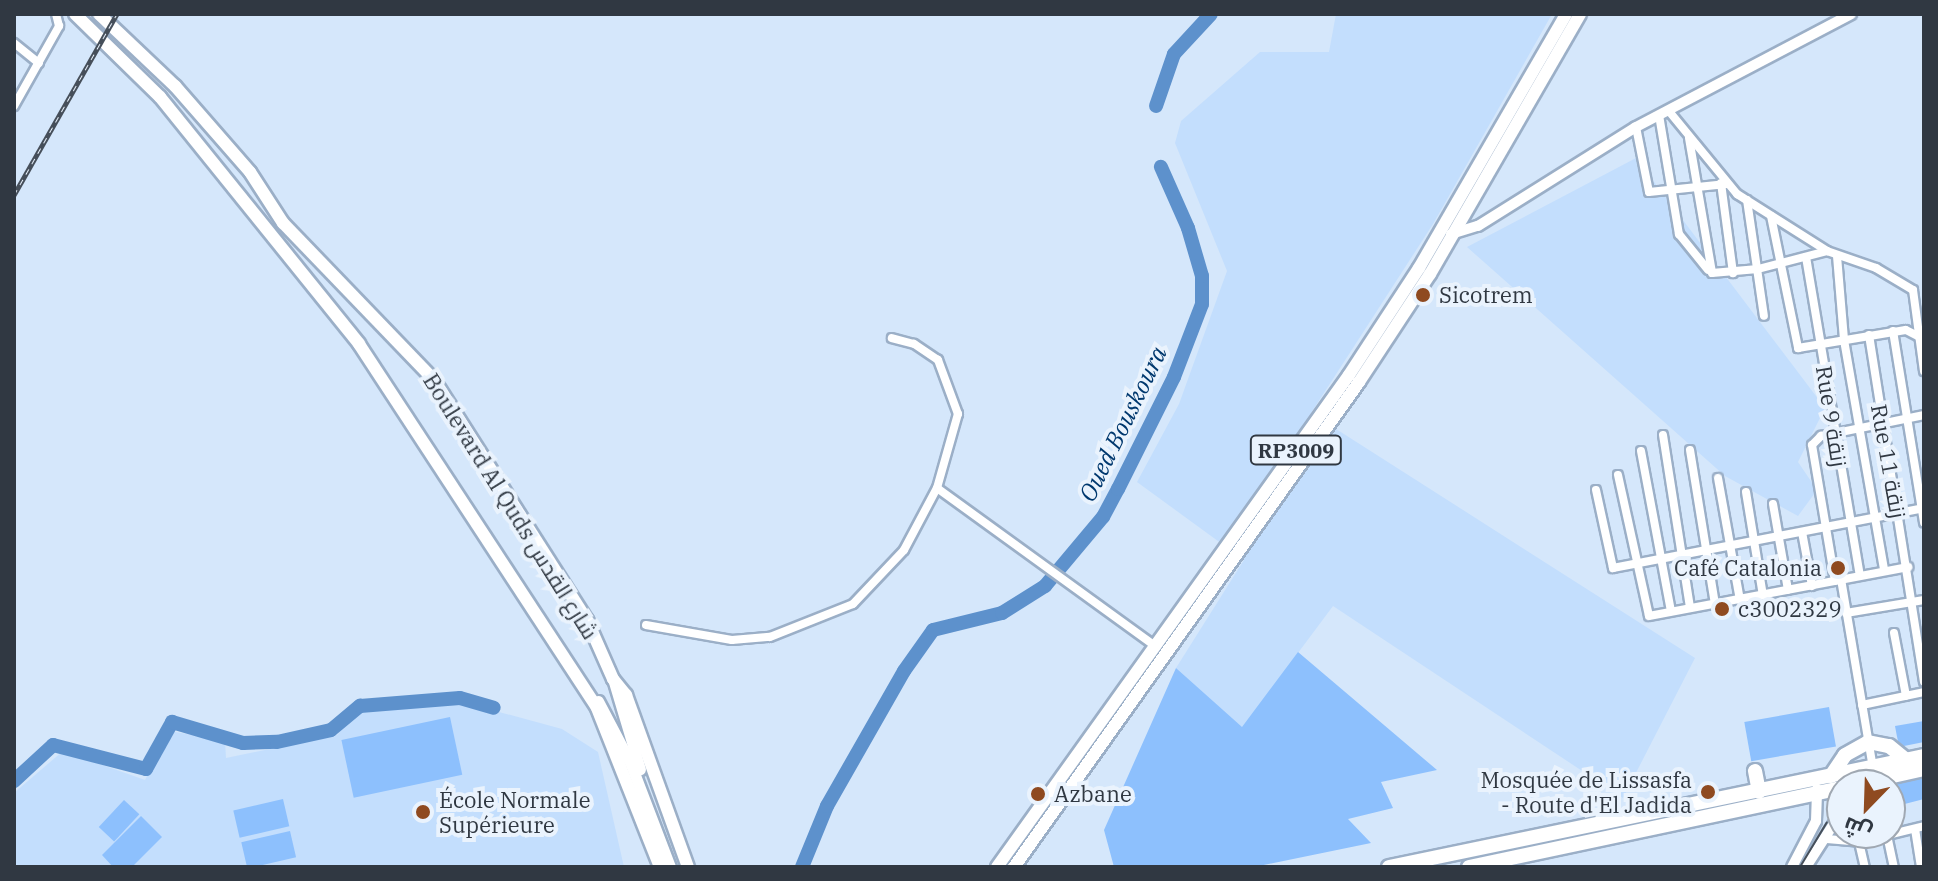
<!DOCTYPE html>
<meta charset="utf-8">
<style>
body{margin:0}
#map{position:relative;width:1938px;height:881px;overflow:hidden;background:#d5e7fb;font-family:"IBM Plex Serif",Cairo,serif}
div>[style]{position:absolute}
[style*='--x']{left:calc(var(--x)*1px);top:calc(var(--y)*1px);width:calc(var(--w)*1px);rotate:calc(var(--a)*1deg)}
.built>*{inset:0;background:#c3defd}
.green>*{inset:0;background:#8dc0fd;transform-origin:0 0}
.river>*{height:14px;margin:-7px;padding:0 7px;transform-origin:7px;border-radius:7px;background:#5d91cc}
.roads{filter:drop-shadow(2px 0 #9bafc7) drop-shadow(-2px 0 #9bafc7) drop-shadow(0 2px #9bafc7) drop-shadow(0 -2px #9bafc7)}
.minor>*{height:8px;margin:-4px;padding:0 4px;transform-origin:4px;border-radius:4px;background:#fff}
.tertiary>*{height:10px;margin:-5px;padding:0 5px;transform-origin:5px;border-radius:5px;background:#fff}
.secondary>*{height:11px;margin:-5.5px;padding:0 5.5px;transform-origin:5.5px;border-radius:5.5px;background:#fff}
.primary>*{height:12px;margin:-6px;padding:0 6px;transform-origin:6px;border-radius:6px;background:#fff}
.trunk>*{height:14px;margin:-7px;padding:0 7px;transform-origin:7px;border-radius:7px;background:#fff}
.tram>*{height:2px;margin:-1px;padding:0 1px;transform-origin:1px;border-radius:1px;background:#464f5a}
.rail>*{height:5px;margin-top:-2.5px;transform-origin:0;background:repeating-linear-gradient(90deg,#eaf3fd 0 6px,#464f5a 0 12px);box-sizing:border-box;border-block:2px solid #464f5a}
.dots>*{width:22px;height:22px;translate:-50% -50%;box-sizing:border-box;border:4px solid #eaf3fd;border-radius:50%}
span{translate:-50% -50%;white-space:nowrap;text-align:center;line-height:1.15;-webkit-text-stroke:8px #eaf3fd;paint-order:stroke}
.shield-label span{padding:2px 6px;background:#eaf3fd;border:2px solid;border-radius:6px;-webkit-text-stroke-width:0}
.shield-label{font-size:20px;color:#303842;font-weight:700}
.poi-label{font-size:22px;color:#303842}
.left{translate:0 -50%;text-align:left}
.right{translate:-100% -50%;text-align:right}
.street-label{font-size:22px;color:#303842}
.water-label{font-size:24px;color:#00386e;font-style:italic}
.frame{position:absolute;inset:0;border:16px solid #303842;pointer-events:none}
.north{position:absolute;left:1826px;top:769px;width:80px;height:80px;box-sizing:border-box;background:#eaf3fd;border:2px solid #a0a8b2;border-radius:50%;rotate:203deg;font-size:22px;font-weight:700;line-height:32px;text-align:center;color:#303842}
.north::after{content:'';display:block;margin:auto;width:28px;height:36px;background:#8f4a20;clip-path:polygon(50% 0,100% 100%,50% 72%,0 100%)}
</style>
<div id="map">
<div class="built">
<i style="clip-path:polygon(1336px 14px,1552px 14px,1433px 224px,1311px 413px,1695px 658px,1623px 798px,1333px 606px,1242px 728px,1176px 668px,1244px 560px,1137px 482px,1179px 404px,1227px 271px,1175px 143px,1181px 121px,1260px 52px,1329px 52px)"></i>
<i style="clip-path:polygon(1636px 158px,1825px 408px,1798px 462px,1817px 490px,1798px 516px,1725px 476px,1467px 247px)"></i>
<i style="clip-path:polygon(455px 700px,562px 729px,598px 752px,624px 867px,14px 867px,14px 793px,63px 751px,145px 780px,170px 731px,225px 741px,226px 758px,337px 735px,360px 709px)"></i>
</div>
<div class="green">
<i style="clip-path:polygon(1298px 652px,1437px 770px,1381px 782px,1393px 808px,1348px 819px,1371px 843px,1254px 867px,1114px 867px,1104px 830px,1176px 668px,1242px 727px)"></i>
<i style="left:1829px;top:707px;width:40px;height:86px;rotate:80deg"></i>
<i style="left:450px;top:717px;width:59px;height:111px;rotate:78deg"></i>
<i style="clip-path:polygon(1924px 721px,1924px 742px,1899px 747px,1895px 726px)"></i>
<i style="clip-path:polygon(1924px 777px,1924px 799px,1893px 807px,1897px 825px,1890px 827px,1887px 785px)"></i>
<i style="left:283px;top:799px;width:28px;height:51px;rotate:77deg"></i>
<i style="left:124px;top:800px;width:21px;height:37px;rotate:43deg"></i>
<i style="clip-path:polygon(141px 816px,162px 837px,132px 867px,113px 867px,102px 855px)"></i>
<i style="left:290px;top:831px;width:27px;height:50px;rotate:77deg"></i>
</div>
<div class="river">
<i style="--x:1156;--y:106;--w:55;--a:-70.9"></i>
<i style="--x:1174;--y:54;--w:54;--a:-47.2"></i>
<i style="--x:14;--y:781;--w:53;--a:-42.7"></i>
<i style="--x:53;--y:745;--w:96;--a:14.5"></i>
<i style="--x:146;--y:769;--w:54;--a:-61"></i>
<i style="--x:172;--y:722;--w:74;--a:16.5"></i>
<i style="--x:243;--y:743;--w:34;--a:-2"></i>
<i style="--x:277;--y:742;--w:55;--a:-12.5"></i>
<i style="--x:331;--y:730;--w:38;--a:-40"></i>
<i style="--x:360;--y:706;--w:100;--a:-4.6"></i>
<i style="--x:460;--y:698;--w:35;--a:16"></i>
<i style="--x:802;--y:867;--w:66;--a:-67.7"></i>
<i style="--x:827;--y:806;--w:155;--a:-60.3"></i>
<i style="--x:904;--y:671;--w:50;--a:-54.7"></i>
<i style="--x:933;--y:630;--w:71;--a:-13.8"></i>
<i style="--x:1002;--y:613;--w:51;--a:-32.1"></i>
<i style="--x:1045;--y:586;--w:90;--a:-50"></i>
<i style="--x:1103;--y:517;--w:32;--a:-62"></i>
<i style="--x:1118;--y:489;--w:125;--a:-63.4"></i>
<i style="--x:1174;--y:377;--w:78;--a:-69"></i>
<i style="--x:1202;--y:304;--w:28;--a:-90"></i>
<i style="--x:1202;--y:276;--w:50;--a:-106.3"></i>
<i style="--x:1188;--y:228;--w:67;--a:-113.9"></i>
</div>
<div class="roads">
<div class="minor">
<i style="--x:14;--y:43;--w:32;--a:39"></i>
<i style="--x:14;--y:106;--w:92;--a:-60.6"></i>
<i style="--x:59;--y:26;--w:12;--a:-104"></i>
<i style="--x:1668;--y:110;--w:109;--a:50.6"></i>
<i style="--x:1737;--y:194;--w:107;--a:32.3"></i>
<i style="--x:1827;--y:251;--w:52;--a:19.1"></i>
<i style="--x:1876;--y:268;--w:43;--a:30.7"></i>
<i style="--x:1913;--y:290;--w:82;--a:82.3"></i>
<i style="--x:1659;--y:115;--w:121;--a:80.5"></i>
<i style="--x:1679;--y:234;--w:46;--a:51.1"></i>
<i style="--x:1636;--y:127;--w:66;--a:78.7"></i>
<i style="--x:1649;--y:192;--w:78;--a:-5.9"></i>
<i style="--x:1689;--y:138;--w:137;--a:80.3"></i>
<i style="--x:1712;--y:273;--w:46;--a:-5"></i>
<i style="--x:1758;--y:269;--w:71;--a:-14.6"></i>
<i style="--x:1721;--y:183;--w:91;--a:82.4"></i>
<i style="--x:1747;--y:200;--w:117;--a:81.7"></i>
<i style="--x:1771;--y:216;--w:135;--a:78.4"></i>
<i style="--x:1798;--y:348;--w:109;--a:-9.5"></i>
<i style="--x:1906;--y:330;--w:20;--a:27"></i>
<i style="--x:1837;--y:256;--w:84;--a:85.2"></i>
<i style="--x:1844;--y:340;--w:233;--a:80.1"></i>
<i style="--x:1806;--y:257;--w:323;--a:80.4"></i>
<i style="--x:1893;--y:331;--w:194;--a:80.8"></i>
<i style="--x:1869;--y:335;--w:351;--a:81"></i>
<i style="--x:1663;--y:435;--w:175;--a:81.1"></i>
<i style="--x:1690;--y:450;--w:157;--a:80.8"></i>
<i style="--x:1641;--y:451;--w:163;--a:79.4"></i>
<i style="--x:1618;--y:475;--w:144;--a:77.6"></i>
<i style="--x:1649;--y:616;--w:264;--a:-10.7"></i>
<i style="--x:1718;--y:478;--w:124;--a:79.8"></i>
<i style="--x:937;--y:488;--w:271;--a:35.9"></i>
<i style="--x:1596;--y:490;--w:80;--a:77.7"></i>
<i style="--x:1613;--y:568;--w:317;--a:-10.9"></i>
<i style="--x:1746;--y:492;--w:105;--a:80.7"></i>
<i style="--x:1773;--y:504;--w:87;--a:80.1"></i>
<i style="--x:1802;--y:532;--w:55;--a:79.5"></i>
<i style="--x:1841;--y:579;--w:192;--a:80.4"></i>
<i style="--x:1835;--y:581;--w:138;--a:-99.6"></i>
<i style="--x:1812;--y:445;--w:13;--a:-45"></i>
<i style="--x:1821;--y:436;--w:105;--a:-11.5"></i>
<i style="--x:1846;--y:613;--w:79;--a:-9.5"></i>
<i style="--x:646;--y:625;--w:87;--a:9.9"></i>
<i style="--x:732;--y:640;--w:38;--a:-5"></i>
<i style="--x:770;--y:637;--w:89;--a:-21.7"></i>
<i style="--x:853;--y:604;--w:74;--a:-46.6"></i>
<i style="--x:904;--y:550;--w:70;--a:-62"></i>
<i style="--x:937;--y:488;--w:77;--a:-74.2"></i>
<i style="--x:958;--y:414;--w:58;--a:-110.3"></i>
<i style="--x:938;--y:360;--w:29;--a:-146"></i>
<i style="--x:914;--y:344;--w:23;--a:-165"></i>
<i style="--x:1894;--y:633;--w:64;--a:79.2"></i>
<i style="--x:1862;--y:705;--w:63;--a:-11.8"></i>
<i style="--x:1915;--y:829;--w:38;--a:81"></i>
<i style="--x:1887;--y:835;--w:33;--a:78"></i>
<i style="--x:1827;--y:839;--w:32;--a:5"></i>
<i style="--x:1859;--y:842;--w:67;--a:-13.8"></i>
<i style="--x:1859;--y:842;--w:26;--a:77"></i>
</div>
<div class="tertiary">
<i style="--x:1451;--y:234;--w:28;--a:-17"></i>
<i style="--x:1478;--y:226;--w:186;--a:-32.1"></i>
<i style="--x:1636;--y:127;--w:243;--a:-27.7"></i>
<i style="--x:1792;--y:867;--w:52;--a:-62.4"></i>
<i style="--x:1816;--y:821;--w:32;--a:-88"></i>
<i style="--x:1806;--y:867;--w:67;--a:-57.3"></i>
</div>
<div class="secondary">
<i style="--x:614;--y:682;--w:91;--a:73.4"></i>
<i style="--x:598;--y:701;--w:69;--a:62.3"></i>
<i style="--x:630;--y:762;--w:112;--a:69.1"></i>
</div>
<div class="primary">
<i style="--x:75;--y:14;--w:119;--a:44.3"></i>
<i style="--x:160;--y:97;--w:317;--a:51.1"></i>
<i style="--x:359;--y:344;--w:435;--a:56.8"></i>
<i style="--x:597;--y:708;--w:171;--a:68.4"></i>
<i style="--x:99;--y:14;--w:105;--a:43.5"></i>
<i style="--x:175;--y:86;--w:114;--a:48.9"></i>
<i style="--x:250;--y:172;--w:61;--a:57.1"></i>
<i style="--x:283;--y:223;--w:218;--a:46.1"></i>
<i style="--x:434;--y:380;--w:285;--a:57.5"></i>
<i style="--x:587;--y:620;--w:64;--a:66.2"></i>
<i style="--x:613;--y:679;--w:21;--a:51"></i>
<i style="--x:626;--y:695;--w:183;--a:70.2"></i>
<i style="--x:997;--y:867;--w:605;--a:-54.42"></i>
<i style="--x:1349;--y:375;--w:128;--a:-56.8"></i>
<i style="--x:1419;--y:268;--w:293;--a:-59.9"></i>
<i style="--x:1014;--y:867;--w:595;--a:-54.57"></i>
<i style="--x:1359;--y:382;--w:129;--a:-56.7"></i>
<i style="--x:1430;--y:274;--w:300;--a:-60"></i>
</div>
<div class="trunk">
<i style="--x:1755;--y:771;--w:21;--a:79"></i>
<i style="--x:1831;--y:776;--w:25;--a:-56"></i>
<i style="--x:1845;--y:755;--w:26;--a:-29"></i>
<i style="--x:1868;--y:742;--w:21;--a:11"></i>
<i style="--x:1889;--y:746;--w:22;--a:39"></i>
<i style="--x:1853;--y:785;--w:73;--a:-12.7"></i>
<i style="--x:1389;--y:867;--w:546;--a:-11.72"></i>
<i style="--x:1469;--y:867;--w:381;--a:-12"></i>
</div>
</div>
<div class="tram">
<i style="--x:1800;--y:867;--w:52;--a:-59"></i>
</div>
<div class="rail">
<i style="--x:14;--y:195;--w:208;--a:-60.4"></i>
</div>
<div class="dots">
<i style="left:1423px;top:295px;background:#8f4a20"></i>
<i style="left:1838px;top:568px;background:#8f4a20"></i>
<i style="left:1722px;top:609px;background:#8f4a20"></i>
<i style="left:1708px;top:792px;background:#8f4a20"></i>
<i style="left:1038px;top:794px;background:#8f4a20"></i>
<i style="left:423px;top:812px;background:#8f4a20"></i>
</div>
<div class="shield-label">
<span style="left:1296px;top:450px">RP3009</span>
</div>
<div class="poi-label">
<span class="left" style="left:1439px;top:295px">Sicotrem</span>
<span class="right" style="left:1822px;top:568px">Café Catalonia</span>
<span class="left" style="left:1738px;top:609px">c3002329</span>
<span class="right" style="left:1692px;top:792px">Mosquée de Lissasfa<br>- Route d'El Jadida</span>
<span class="left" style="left:1054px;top:794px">Azbane</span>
<span class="left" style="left:439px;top:812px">École Normale<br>Supérieure</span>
</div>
<div class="street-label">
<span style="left:1832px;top:416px;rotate:81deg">Rue 9 زنقة</span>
<span style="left:1889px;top:461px;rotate:80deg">Rue 11 زنقة</span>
<span style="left:511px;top:506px;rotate:58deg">Boulevard Al Quds شارع القدس</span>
</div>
<div class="water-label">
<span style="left:1123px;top:424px;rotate:-64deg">Oued Bouskoura</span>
</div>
<div class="frame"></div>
<div class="north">ش</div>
</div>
